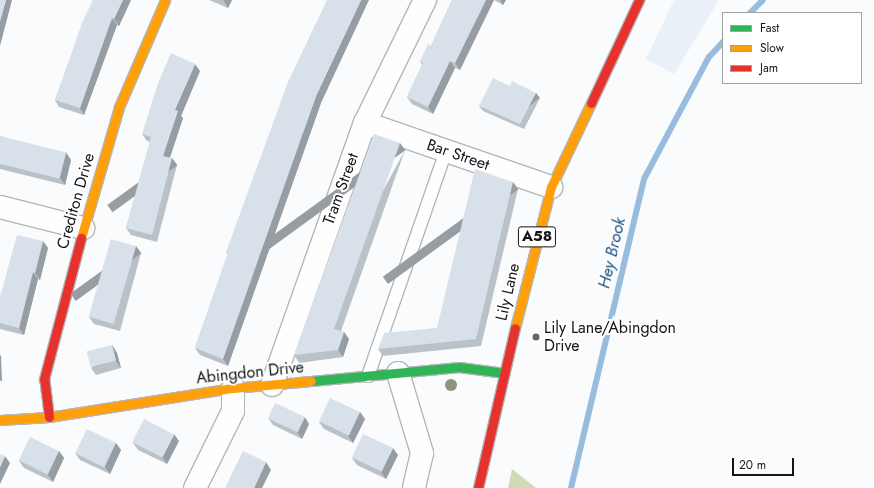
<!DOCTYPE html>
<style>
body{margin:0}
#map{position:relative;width:874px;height:488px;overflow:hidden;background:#f9fbfd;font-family:Jost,sans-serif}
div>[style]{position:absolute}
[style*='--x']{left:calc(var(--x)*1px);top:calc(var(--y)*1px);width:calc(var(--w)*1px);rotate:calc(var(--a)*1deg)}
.built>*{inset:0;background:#e9f0f7}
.forest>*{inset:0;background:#cfdab7}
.stream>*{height:6px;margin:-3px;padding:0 3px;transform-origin:3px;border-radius:3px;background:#98bcde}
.roads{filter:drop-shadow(1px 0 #b4b6b8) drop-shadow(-1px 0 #b4b6b8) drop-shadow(0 1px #b4b6b8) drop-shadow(0 -1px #b4b6b8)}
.lane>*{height:12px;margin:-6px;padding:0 6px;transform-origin:6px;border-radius:6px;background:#fefeff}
.street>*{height:22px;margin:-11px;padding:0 11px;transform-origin:11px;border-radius:11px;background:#fefeff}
.fast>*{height:9px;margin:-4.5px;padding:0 4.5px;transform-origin:4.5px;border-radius:4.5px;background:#30b455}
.slow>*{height:9px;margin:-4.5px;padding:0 4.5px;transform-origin:4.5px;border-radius:4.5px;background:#ff9f0a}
.jam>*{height:9px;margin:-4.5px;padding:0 4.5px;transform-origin:4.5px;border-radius:4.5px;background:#e5322d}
.trees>*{width:12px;height:12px;margin:-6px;border-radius:50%;background:#8d947a}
.wall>*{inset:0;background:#bac2c8}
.shaded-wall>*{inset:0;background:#979ea3;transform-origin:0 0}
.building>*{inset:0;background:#d8e1e9;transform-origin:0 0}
.dots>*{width:11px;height:11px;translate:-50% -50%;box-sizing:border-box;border:2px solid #fff;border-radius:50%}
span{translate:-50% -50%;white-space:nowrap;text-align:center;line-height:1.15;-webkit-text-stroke:4px #fff;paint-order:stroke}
.shield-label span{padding:1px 3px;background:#fff;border:1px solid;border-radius:3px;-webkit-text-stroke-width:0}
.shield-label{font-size:15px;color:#121416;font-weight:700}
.street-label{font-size:16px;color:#121416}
.poi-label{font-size:16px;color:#121416}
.left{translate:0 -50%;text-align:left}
.water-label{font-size:17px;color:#1d5483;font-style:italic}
.legend{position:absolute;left:722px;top:12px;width:140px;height:72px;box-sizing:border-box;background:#fff;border:1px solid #a0a1a2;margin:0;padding:5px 7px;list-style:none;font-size:12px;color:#121416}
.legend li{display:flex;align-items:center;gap:8px;height:20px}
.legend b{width:20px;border:1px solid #a0a1a2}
.scale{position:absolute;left:732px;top:458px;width:62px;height:18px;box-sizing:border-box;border:2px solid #121416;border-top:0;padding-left:5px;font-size:12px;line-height:14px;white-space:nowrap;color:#121416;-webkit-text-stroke:3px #fff;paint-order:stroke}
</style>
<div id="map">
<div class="built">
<i style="clip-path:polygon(674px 0,719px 0,674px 74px,646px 59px)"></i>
</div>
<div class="forest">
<i style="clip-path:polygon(512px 469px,536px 488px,508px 488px)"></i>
</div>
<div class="stream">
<i style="--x:750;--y:13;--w:18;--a:-45"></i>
<i style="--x:571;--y:488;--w:318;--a:-76.7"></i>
<i style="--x:644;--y:179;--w:138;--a:-62"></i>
<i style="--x:709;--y:57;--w:21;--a:-47"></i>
</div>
<div class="roads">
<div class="lane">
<i style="--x:368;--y:376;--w:238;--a:-70.9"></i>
</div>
<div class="street">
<i style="--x:365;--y:123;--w:197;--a:19"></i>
<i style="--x:0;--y:207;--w:86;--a:14.2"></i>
<i style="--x:398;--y:373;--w:84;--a:73.3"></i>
<i style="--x:422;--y:453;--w:36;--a:103"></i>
<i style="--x:272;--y:385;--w:278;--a:-70.5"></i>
<i style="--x:365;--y:123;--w:137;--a:-64"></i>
<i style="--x:195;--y:488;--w:86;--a:-63.7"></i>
<i style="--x:233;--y:411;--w:23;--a:-90"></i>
</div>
<div class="fast">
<i style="--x:311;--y:381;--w:149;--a:-5.4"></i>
<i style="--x:459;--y:367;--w:46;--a:7.4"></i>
</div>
<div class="slow">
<i style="--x:81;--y:238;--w:136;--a:-73.8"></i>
<i style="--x:119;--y:107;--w:116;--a:-66.7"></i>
<i style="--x:515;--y:328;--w:146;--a:-75.7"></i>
<i style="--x:551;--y:187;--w:93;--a:-64.5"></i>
<i style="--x:0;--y:420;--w:49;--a:-3.5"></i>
<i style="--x:49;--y:417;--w:186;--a:-9"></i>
<i style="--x:233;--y:388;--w:78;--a:-5.1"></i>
</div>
<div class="jam">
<i style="--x:591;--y:103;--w:114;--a:-65"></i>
<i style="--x:49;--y:417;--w:38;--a:-97"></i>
<i style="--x:44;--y:379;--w:146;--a:-75.3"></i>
<i style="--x:478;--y:488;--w:164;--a:-77"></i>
</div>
</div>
<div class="trees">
<i style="left:451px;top:385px"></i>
</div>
<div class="wall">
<i style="clip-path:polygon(93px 0,131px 0,119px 26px,117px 25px,84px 115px,59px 107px,55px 100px)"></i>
<i style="clip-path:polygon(209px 0,232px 0,228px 8px)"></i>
<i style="clip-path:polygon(452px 0,506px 0,503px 5px,494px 0,460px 70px,455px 68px,433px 114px,412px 104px,407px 97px,422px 65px,420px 61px,431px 46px)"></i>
<i style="clip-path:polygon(200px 71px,181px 116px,183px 118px,170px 158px,172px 158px,177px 165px,157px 242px,131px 235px,126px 228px,150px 142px,147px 141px,142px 134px)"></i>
<i style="clip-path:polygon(536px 93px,540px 98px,524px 129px,483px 111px,479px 106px)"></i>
<i style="clip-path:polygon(321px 103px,228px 366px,200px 355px,195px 348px,228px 254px,226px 252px)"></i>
<i style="clip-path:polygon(0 136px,71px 160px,65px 185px,0 169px)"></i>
<i style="clip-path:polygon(405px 150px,341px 331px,344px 332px,349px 339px,343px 357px,299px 363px,294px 355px)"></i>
<i style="clip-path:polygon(513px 182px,518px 189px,481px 346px,383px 356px,378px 349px,437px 328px)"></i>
<i style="clip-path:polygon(43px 241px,48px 248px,40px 280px,38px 279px,24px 335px,0 329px,0 297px)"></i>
<i style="clip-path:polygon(136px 246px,141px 253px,120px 331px,94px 324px,89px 317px)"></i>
<i style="clip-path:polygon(112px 345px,117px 353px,121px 368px,96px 375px,91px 368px)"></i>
<i style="clip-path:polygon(360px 412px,365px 419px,353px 443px,324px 429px,319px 422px)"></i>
<i style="clip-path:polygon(268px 418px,309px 424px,302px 439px,273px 425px)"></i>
<i style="clip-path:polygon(179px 441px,167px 464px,138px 450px,133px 443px)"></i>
<i style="clip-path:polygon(116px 443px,121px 450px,110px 474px,80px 460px,75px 453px)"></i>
<i style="clip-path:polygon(59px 451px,64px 458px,53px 482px,24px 468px,19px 461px)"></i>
<i style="clip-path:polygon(398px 455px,386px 479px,357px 465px,352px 458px)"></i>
</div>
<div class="shaded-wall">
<i style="clip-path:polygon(6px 0,12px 0,0 46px,0 21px)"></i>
<i style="clip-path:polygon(123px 0,131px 0,119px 26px,114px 19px)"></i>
<i style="clip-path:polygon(224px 0,232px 0,228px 8px,224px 1px)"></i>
<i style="clip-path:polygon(361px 0,369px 0,321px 103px,228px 366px,223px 359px,316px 96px)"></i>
<i style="clip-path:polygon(486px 0,494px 0,460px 70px,455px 63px)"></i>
<i style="clip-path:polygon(500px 0,506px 0,503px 5px)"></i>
<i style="clip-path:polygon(112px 18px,117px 25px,84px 115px,80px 108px)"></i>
<i style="clip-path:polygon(450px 61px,455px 68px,433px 114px,428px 107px)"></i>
<i style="clip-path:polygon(195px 64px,200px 71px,181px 116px,183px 118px,168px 163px,163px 156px,175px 110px)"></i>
<i style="left:536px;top:93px;width:6px;height:35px;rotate:51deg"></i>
<i style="left:400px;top:143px;width:9px;height:197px;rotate:54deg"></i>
<i style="clip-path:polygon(66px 152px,71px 160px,65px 185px,60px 178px)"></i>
<i style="left:172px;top:158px;width:9px;height:80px;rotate:54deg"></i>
<i style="left:513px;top:182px;width:9px;height:161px;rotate:54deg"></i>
<i style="clip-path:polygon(43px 241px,48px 248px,40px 280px,35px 273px)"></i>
<i style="left:136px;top:246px;width:9px;height:81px;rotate:54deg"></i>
<i style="clip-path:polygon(33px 272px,38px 279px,24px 335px,19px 328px)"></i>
<i style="clip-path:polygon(344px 332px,349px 339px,343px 357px,338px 350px)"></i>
<i style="clip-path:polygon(112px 345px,117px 353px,121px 368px,116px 361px)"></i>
<i style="clip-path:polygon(0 355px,1px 356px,2px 382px,0 380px)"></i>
<i style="clip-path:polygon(360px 412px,365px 419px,353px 443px,348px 436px)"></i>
<i style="clip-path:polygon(305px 417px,309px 424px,302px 439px,297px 432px)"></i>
<i style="clip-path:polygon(174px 434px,179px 441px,167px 464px,162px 457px)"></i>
<i style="clip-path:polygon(116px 443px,121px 450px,110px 474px,105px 467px)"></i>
<i style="clip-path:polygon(393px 448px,398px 455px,386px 479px,381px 472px)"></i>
<i style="clip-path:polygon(59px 451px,64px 458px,53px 482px,48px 475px)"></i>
<i style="clip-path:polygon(5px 456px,10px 463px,0 484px,0 467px)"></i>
<i style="clip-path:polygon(266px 462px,271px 470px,262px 488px,254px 488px)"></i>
</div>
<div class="building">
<i style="clip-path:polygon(0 0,6px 0,0 21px)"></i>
<i style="clip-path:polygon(93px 0,123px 0,114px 19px,112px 18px,80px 108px,55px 100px,82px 23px)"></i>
<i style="clip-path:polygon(327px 0,361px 0,316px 96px,223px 359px,195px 348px,228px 252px,226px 252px,288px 82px)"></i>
<i style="clip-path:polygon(452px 0,486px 0,455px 63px,450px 61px,428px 107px,407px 97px,423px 63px,420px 61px,428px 44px,431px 46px)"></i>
<i style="clip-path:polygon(171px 53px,195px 64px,175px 110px,178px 111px,163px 156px,172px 158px,152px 235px,126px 228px,151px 137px,142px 134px,158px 83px)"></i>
<i style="clip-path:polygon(493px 78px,510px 86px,512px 81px,536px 93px,520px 124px,479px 106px)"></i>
<i style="clip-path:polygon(374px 134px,400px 143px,334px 329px,344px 332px,338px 350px,294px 355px)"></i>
<i style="left:0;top:136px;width:68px;height:27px;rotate:14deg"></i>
<i style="clip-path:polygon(475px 169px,513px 182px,476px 339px,378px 349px,384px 333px,437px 328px)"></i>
<i style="clip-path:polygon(17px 235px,43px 241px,35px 273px,33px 272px,19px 328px,0 323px,0 297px)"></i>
<i style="left:111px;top:239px;width:26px;height:81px;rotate:16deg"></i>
<i style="left:112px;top:345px;width:16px;height:26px;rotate:76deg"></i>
<i style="left:330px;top:398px;width:33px;height:26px;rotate:25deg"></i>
<i style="left:275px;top:403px;width:33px;height:17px;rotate:25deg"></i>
<i style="left:144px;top:419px;width:34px;height:26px;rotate:27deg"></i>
<i style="left:87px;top:429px;width:32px;height:27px;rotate:26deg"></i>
<i style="left:363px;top:434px;width:33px;height:26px;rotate:25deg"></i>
<i style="left:30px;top:437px;width:32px;height:26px;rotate:26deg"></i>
<i style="clip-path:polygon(243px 451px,266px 462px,254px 488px,225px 488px)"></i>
<i style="clip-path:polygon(0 454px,5px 456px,0 467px)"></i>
</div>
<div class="dots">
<i style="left:536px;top:337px;background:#636567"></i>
</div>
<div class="shield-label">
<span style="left:537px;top:237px">A58</span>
</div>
<div class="street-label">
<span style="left:458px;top:155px;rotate:19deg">Bar Street</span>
<span style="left:341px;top:189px;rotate:-70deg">Tram Street</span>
<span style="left:76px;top:201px;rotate:-74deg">Crediton Drive</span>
<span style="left:508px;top:292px;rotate:-77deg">Lily Lane</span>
<span style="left:250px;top:373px;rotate:-6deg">Abingdon Drive</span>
</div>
<div class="poi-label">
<span class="left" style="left:544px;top:337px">Lily Lane/Abingdon<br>Drive</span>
</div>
<div class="water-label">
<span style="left:612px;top:253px;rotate:-77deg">Hey Brook</span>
</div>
<ul class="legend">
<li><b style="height:5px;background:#30b455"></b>Fast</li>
<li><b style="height:5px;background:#ff9f0a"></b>Slow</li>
<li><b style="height:5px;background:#e5322d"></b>Jam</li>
</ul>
<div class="scale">20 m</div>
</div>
